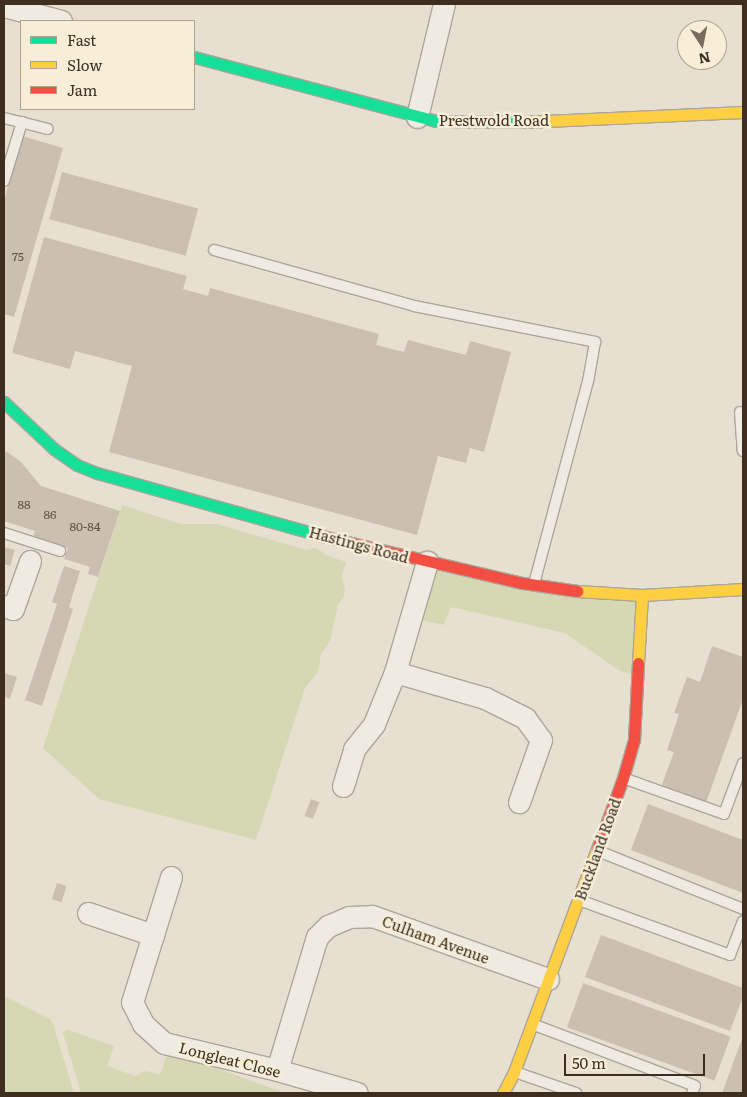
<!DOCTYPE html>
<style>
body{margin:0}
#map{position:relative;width:747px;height:1097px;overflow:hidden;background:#e7e0d1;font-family:Literata,serif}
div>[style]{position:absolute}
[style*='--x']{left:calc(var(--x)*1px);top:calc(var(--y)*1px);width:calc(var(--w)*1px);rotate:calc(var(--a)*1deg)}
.green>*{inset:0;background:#d6d7b3}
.building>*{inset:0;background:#cbbfb2;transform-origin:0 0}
.roads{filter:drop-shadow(1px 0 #ada599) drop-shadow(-1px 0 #ada599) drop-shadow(0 1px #ada599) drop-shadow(0 -1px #ada599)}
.lane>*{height:10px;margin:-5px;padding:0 5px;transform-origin:5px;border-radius:5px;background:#efebe3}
.street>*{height:21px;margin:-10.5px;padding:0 10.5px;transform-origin:10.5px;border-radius:10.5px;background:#efebe3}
.fast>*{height:11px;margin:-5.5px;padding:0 5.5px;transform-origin:5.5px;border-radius:5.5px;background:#16e098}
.slow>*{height:11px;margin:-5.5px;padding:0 5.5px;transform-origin:5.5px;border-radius:5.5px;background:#ffcf43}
.jam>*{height:11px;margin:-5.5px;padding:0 5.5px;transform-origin:5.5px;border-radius:5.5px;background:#f24e42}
span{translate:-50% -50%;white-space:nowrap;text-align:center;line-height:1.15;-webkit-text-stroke:5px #f7eed8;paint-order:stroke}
.number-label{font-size:12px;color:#605244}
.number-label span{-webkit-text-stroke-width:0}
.street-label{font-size:15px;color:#3d2e20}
.frame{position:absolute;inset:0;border:5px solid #3d2e20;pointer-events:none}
.legend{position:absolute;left:20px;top:20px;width:175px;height:90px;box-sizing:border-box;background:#f7eed8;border:1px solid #ada18e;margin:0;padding:6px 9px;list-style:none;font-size:15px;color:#3d2e20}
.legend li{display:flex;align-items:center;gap:10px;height:25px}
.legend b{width:25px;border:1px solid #ada18e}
.north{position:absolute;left:677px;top:20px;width:50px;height:50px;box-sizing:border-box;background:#f7eed8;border:1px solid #ada18e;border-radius:50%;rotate:169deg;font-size:14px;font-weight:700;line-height:20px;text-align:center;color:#3d2e20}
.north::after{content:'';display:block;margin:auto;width:18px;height:22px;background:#786c5e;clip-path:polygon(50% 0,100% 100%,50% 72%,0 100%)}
.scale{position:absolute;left:564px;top:1054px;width:141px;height:22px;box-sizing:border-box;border:2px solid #3d2e20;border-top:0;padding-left:6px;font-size:15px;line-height:18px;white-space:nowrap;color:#3d2e20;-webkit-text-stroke:4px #f7eed8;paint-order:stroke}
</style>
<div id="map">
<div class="green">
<i style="clip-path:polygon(122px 505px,181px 524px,217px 524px,306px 550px,315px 548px,323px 552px,325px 555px,346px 562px,341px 577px,345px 588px,344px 597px,338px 605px,330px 641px,321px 654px,318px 672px,305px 688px,256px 840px,99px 799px,43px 748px)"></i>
<i style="clip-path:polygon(427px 562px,642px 595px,637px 675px,620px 671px,565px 633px,451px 607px,444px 625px,416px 619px)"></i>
<i style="clip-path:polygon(4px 996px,50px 1019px,53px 1024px,74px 1093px,4px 1093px)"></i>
<i style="clip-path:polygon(66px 1029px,114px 1046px,107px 1066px,135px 1076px,146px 1071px,160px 1075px,168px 1051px,285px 1093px,81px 1093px,63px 1033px)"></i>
</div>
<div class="building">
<i style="clip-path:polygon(22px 136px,63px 148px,14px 317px,4px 314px,4px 201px)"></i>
<i style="left:62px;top:172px;width:141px;height:49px;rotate:15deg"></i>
<i style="clip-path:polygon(44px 237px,187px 276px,183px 289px,208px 296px,210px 288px,379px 334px,376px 345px,404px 352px,408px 340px,466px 355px,470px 341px,511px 352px,484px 452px,470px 448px,466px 463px,438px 456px,417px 535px,109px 452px,132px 366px,75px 351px,70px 369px,12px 353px)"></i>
<i style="clip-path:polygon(6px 451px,21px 462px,41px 486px,120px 511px,98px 577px,88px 574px,90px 567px,64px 559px,68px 548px,33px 537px,35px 531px,4px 521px,4px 458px)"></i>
<i style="clip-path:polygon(4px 547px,15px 550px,10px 566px,4px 564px)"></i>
<i style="clip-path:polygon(64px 566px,80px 571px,69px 607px,73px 609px,42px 706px,25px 700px,57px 604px,52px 602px)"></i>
<i style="clip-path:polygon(712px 646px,743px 657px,743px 699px,706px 803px,661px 787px,674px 752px,667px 750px,679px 714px,674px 713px,687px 677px,700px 682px)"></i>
<i style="clip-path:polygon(4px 673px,17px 677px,10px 699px,4px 696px)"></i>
<i style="left:311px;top:799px;width:9px;height:18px;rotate:21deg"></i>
<i style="clip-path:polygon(648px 804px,743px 840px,743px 893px,631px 850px)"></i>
<i style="left:57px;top:883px;width:10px;height:17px;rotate:17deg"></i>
<i style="clip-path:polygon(601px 935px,743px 988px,743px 997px,730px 1031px,585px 977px)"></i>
<i style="left:583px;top:983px;width:157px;height:47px;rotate:20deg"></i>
<i style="clip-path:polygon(743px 1036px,743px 1093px,722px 1093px)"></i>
</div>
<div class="roads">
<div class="lane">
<i style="--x:4;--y:118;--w:45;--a:14"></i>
<i style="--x:4;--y:181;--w:62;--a:-73"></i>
<i style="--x:214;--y:250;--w:208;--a:15.6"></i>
<i style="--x:414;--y:306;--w:185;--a:11.2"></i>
<i style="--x:595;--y:342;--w:40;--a:100"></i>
<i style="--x:588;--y:381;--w:210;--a:104.9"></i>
<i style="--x:740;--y:412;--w:39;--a:86"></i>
<i style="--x:4;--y:533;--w:59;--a:17.8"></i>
<i style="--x:623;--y:778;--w:107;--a:19.6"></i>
<i style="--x:724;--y:814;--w:54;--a:-69.6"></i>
<i style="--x:598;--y:851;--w:156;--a:21.8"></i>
<i style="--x:579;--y:900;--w:161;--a:20"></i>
<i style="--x:730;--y:955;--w:36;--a:-69"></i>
<i style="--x:532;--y:1024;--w:174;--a:20.8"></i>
<i style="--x:695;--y:1086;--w:8;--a:113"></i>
<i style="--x:515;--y:1072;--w:65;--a:19"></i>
</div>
<div class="street">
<i style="--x:4;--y:6;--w:59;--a:14.7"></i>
<i style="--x:417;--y:117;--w:116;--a:-76.6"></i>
<i style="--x:4;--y:606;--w:9;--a:18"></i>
<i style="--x:13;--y:609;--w:51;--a:-70.5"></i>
<i style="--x:395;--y:672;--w:94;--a:16.1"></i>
<i style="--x:485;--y:698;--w:45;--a:26.6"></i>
<i style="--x:525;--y:718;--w:27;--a:54"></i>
<i style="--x:541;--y:740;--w:66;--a:109.5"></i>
<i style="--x:343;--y:786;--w:39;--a:-73"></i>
<i style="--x:354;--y:749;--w:32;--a:-51"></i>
<i style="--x:374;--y:724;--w:56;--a:-68"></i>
<i style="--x:395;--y:672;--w:115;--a:-73.8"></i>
<i style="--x:171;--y:877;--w:131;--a:107.3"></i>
<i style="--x:132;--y:1002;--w:25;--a:63"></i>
<i style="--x:143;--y:1024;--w:28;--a:42"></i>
<i style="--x:164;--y:1043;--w:116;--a:13.4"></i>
<i style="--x:277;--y:1070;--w:83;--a:16"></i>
<i style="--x:88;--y:913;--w:69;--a:18.7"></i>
<i style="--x:277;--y:1070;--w:139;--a:-73.3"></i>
<i style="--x:317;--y:937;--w:16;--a:-45"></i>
<i style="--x:328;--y:926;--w:23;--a:-23"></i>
<i style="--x:349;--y:917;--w:23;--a:-2"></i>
<i style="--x:372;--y:916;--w:187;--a:19.7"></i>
</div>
<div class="fast">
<i style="--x:194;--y:57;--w:250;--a:14.8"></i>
<i style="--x:436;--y:121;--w:88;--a:0.7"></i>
<i style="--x:4;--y:402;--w:69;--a:43.2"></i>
<i style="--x:54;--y:449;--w:28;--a:35"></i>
<i style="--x:77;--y:465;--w:22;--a:22"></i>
<i style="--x:97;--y:473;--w:234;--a:15.6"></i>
</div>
<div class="slow">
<i style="--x:524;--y:122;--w:219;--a:-2.6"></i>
<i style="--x:577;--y:591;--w:65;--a:3.5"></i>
<i style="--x:642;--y:595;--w:101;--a:-3.4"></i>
<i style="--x:638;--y:663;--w:68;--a:-86.6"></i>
<i style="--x:503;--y:1093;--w:24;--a:-62"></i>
<i style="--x:514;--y:1072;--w:238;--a:-69.6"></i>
</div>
<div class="jam">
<i style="--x:322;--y:536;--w:206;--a:13.2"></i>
<i style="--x:523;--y:583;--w:55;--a:8.4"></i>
<i style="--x:597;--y:849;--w:76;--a:-69.9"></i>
<i style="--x:623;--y:778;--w:40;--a:-74"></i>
<i style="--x:634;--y:740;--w:77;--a:-87"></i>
</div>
</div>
<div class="number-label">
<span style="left:18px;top:257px">75</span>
<span style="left:24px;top:505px">88</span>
<span style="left:50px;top:515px">86</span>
<span style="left:85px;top:527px">80-84</span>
</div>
<div class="street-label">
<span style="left:494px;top:120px">Prestwold Road</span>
<span style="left:359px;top:544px;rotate:15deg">Hastings Road</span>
<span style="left:597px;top:849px;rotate:-70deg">Buckland Road</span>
<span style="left:436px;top:939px;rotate:20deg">Culham Avenue</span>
<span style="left:230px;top:1059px;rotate:14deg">Longleat Close</span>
</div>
<div class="frame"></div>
<ul class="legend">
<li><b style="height:6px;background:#16e098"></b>Fast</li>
<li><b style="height:6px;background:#ffcf43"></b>Slow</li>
<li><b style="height:6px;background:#f24e42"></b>Jam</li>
</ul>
<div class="north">N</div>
<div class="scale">50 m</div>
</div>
